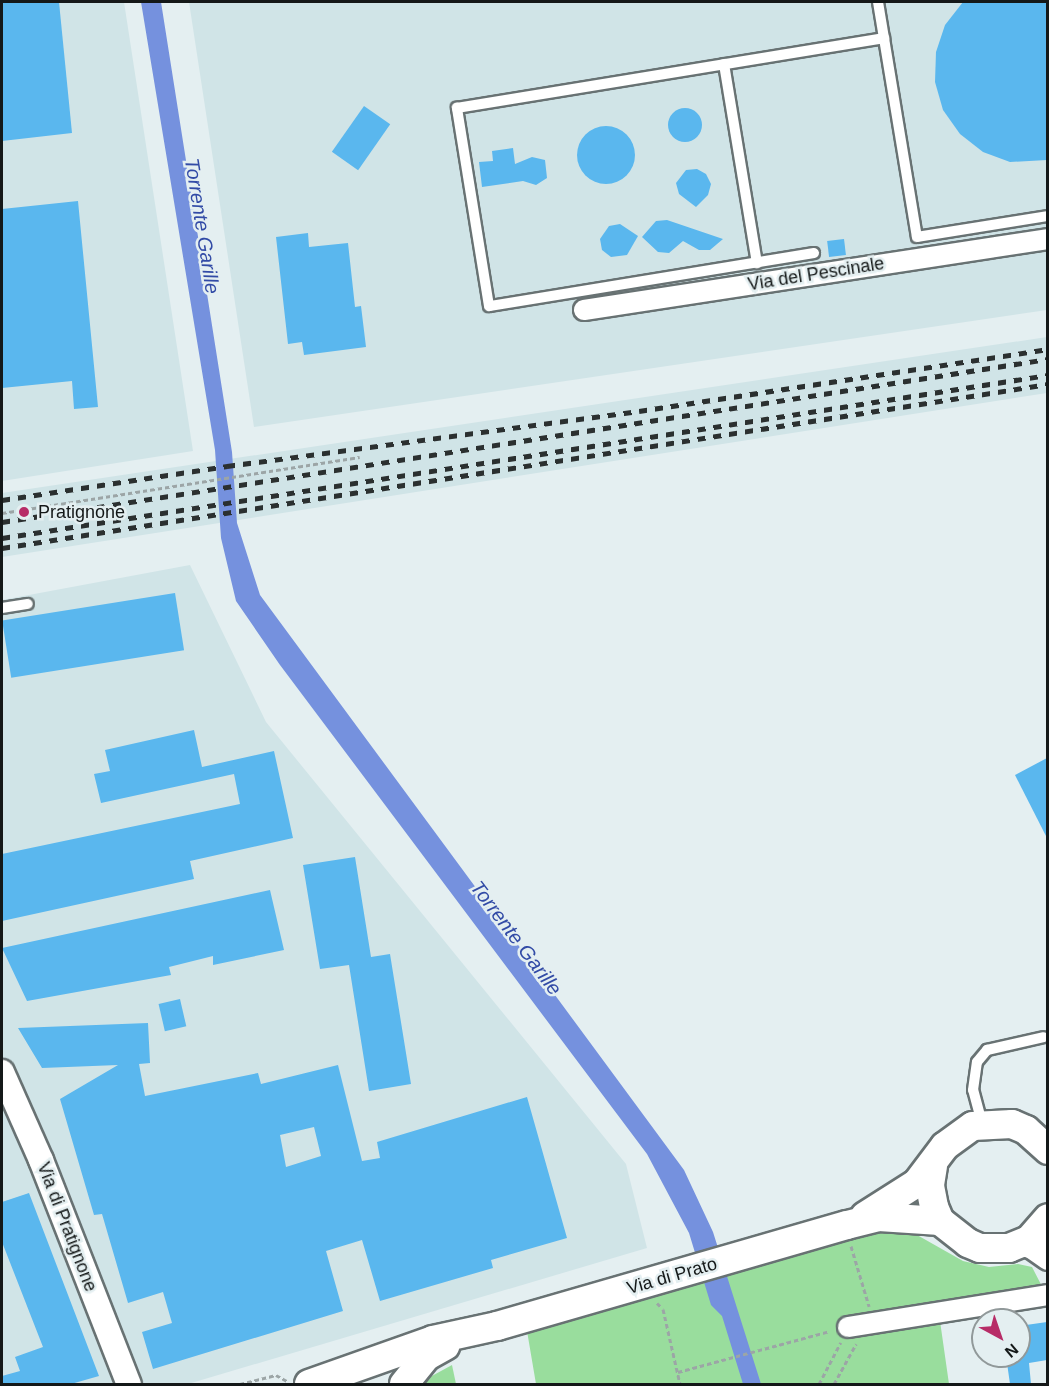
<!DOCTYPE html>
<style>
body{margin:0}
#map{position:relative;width:1049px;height:1386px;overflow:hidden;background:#e4eff1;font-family:Arial,sans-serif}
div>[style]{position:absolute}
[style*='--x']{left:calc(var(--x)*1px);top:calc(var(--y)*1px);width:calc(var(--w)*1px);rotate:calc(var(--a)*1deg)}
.built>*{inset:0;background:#d0e4e7}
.green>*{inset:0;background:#99dd9d}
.water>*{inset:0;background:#7591de}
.building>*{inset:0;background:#5ab7ee;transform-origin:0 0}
.round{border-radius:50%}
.path>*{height:3px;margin-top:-1.5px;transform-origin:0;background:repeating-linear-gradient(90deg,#9ca5a6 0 4.5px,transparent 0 7.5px)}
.roads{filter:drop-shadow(2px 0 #687273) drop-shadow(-2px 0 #687273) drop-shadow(0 2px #687273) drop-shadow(0 -2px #687273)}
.service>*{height:10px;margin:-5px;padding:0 5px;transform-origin:5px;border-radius:5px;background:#fff}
.minor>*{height:20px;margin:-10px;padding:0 10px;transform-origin:10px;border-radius:10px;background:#fff}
.tertiary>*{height:24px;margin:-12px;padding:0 12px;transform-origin:12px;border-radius:12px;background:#fff}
.secondary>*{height:28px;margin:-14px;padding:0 14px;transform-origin:14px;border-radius:14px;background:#fff}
.rail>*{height:4.5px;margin-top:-2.25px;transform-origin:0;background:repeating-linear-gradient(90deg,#2b3030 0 8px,transparent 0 16px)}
.dots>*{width:16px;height:16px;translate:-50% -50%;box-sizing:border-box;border:3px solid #e4eff1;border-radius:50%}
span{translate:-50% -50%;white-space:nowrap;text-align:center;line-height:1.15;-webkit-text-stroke:5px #e4eff1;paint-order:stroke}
.street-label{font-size:18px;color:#141818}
.poi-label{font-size:18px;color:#141818}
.left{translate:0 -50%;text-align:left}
.water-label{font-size:20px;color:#324ba6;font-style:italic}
.frame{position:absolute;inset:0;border:3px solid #141818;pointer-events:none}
.north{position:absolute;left:971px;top:1308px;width:60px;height:60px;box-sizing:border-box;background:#e4eff1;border:2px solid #91999a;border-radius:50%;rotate:140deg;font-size:16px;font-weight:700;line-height:24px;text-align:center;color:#141818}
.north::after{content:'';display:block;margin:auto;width:21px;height:27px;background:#b72c67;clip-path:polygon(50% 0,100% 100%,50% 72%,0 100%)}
</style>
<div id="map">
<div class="built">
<i style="clip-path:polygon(2px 2px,124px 2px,193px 451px,2px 481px)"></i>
<i style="clip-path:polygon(189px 2px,1047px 2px,1047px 310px,254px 427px)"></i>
<i style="clip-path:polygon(1047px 337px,1047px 393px,2px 557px,2px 493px)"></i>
<i style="clip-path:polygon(190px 565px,266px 722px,626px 1164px,647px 1248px,188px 1384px,2px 1384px,2px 600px)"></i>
</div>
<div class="green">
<i style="clip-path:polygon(910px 1231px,963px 1261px,989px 1267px,1018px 1264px,1032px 1267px,1047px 1296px,940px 1321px,949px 1384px,536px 1384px,527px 1331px,874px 1232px)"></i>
<i style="clip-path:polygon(452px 1365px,456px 1384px,419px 1384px,419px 1383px)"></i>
</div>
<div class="water">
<i style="clip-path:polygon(141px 2px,161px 2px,232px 452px,237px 523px,260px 595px,684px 1170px,713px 1232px,761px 1384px,743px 1384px,722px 1316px,711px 1305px,689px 1233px,647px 1154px,280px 665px,236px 601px,221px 538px,215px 450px)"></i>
</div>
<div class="building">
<i style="clip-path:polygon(2px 2px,59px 2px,72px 133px,2px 141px)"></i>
<i style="clip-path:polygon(963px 2px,1047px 2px,1047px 160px,1010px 162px,983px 152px,960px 134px,943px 110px,935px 82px,936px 52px,945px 25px)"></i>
<i style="left:364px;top:106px;width:32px;height:56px;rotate:35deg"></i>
<i class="round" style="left:668px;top:108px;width:34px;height:34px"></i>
<i class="round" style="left:577px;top:126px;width:58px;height:58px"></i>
<i style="clip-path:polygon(513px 148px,515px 164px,532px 157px,545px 160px,547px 178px,536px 185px,523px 181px,482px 187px,479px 162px,493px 161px,492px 151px)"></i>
<i style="clip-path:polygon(697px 169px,706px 174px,711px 184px,708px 195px,696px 207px,679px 194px,676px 183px,686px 170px)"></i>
<i style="clip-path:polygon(78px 201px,98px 407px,74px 409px,72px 381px,2px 388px,2px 209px)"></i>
<i style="clip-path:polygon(667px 220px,723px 239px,710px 250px,699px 250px,683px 241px,669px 253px,658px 252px,642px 237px,656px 221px)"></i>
<i style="clip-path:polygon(620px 224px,638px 236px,627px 255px,611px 257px,602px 250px,600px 239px,609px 226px)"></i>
<i style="clip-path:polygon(308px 233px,309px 247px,348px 243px,355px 307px,361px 306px,366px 347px,304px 355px,302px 342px,288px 344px,276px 237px)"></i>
<i style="left:844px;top:239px;width:16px;height:17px;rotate:83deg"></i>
<i style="left:175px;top:593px;width:58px;height:175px;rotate:81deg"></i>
<i style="clip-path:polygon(194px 730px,202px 767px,274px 751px,293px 838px,190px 861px,194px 879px,2px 921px,2px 854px,240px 804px,234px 774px,101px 803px,94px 774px,110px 771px,105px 750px)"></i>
<i style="clip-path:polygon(1047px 758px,1047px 838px,1015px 775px)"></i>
<i style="clip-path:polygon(355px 857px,371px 957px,390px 954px,411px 1084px,369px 1091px,349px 965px,320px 969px,303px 865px)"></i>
<i style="clip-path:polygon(270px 890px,284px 950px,213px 965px,213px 956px,169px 967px,171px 975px,27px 1001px,2px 948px)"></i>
<i style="left:180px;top:999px;width:28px;height:22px;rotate:77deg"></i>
<i style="clip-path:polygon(evenodd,148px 1023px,150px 1063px,139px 1064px,145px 1096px,258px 1073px,261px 1084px,338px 1065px,362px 1161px,380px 1158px,377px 1142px,527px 1097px,567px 1238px,491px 1260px,493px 1268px,380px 1301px,362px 1240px,326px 1251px,343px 1311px,153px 1369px,142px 1332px,172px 1323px,163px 1292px,128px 1303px,102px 1214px,94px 1215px,60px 1099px,118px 1065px,42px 1068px,18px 1028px,148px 1023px,314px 1127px,321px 1156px,286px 1167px,280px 1135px,314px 1127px)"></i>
<i style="clip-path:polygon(29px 1193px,99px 1376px,71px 1384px,2px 1384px,2px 1376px,20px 1371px,15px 1357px,43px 1347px,2px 1242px,2px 1202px)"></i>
<i style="clip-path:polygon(1047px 1322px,1047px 1360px,1029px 1363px,1031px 1384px,1010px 1384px,1006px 1356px,1019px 1356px,1019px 1326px)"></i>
</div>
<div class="path">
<i style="--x:2;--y:513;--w:362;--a:-8.9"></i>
<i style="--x:851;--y:1246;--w:63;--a:73.3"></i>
<i style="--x:657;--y:1303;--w:8;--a:45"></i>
<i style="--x:663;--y:1309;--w:77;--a:77.2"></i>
<i style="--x:678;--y:1372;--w:157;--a:-15.1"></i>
<i style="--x:240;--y:1384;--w:37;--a:-14"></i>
<i style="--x:276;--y:1375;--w:13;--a:29"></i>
<i style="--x:819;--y:1384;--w:47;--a:-62.4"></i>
<i style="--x:834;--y:1384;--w:46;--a:-61.2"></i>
</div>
<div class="roads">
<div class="service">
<i style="--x:878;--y:2;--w:238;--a:80.6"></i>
<i style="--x:917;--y:237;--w:133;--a:-9.1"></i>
<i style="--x:724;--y:64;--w:202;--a:80.6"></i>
<i style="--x:814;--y:253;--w:329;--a:170.7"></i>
<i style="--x:489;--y:306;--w:201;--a:-99.2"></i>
<i style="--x:457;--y:108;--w:433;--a:-9.3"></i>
<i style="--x:2;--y:608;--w:26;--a:-9"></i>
<i style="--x:982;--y:1123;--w:34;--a:-105"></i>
<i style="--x:973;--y:1090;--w:28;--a:-82"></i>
<i style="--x:977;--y:1062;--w:16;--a:-50"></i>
<i style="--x:987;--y:1050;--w:58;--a:-12.8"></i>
</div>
<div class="minor">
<i style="--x:584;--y:310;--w:469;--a:-8.7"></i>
<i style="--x:848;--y:1327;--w:203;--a:-9.1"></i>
</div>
<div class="tertiary">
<i style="--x:2;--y:1072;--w:96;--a:66.1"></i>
<i style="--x:41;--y:1160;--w:241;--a:68.6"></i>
<i style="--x:1020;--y:1244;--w:11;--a:10"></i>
<i style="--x:1031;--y:1246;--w:21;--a:35"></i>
</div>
<div class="secondary">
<i style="--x:933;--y:1166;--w:20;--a:99"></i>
<i style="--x:930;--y:1186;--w:21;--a:79"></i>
<i style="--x:934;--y:1207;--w:15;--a:67"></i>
<i style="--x:940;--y:1221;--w:36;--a:38"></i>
<i style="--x:968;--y:1243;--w:13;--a:23"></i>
<i style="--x:980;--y:1248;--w:29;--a:0"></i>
<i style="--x:1009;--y:1248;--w:22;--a:-22"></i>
<i style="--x:1029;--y:1240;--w:29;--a:-49"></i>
<i style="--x:865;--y:1216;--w:62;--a:-32.4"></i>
<i style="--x:917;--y:1183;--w:46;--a:-52.9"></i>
<i style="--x:945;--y:1146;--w:34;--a:-36"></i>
<i style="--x:973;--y:1126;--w:39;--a:-3"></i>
<i style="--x:1012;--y:1124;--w:15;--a:23"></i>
<i style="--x:1026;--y:1130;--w:30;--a:42"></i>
<i style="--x:309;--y:1384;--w:132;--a:-19.5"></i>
<i style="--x:433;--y:1340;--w:66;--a:-12.3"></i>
<i style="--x:497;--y:1326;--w:364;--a:-16.1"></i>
<i style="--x:847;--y:1225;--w:33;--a:-14"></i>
<i style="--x:879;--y:1217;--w:61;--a:3.8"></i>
<i style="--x:404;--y:1384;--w:36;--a:-51"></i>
<i style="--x:427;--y:1356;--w:21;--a:-29"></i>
</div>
</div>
<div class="rail">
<i style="--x:2;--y:500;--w:228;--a:-8.6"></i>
<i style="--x:227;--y:466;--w:416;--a:-7.6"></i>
<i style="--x:639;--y:411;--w:414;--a:-8.6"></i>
<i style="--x:2;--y:522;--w:1059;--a:-8.86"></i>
<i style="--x:2;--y:538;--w:1059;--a:-8.86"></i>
<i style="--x:2;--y:548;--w:1059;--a:-8.91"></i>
</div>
<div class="dots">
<i style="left:24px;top:512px;background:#b72c67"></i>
</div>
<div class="street-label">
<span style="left:816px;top:274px;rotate:-9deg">Via del Pescinale</span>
<span style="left:67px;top:1227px;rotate:69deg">Via di Pratignone</span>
<span style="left:672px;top:1276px;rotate:-16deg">Via di Prato</span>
</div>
<div class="poi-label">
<span class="left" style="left:38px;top:512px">Pratignone</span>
</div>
<div class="water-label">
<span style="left:202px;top:226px;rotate:81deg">Torrente Garille</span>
<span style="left:516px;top:938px;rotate:53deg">Torrente Garille</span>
</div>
<div class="frame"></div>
<div class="north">N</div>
</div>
